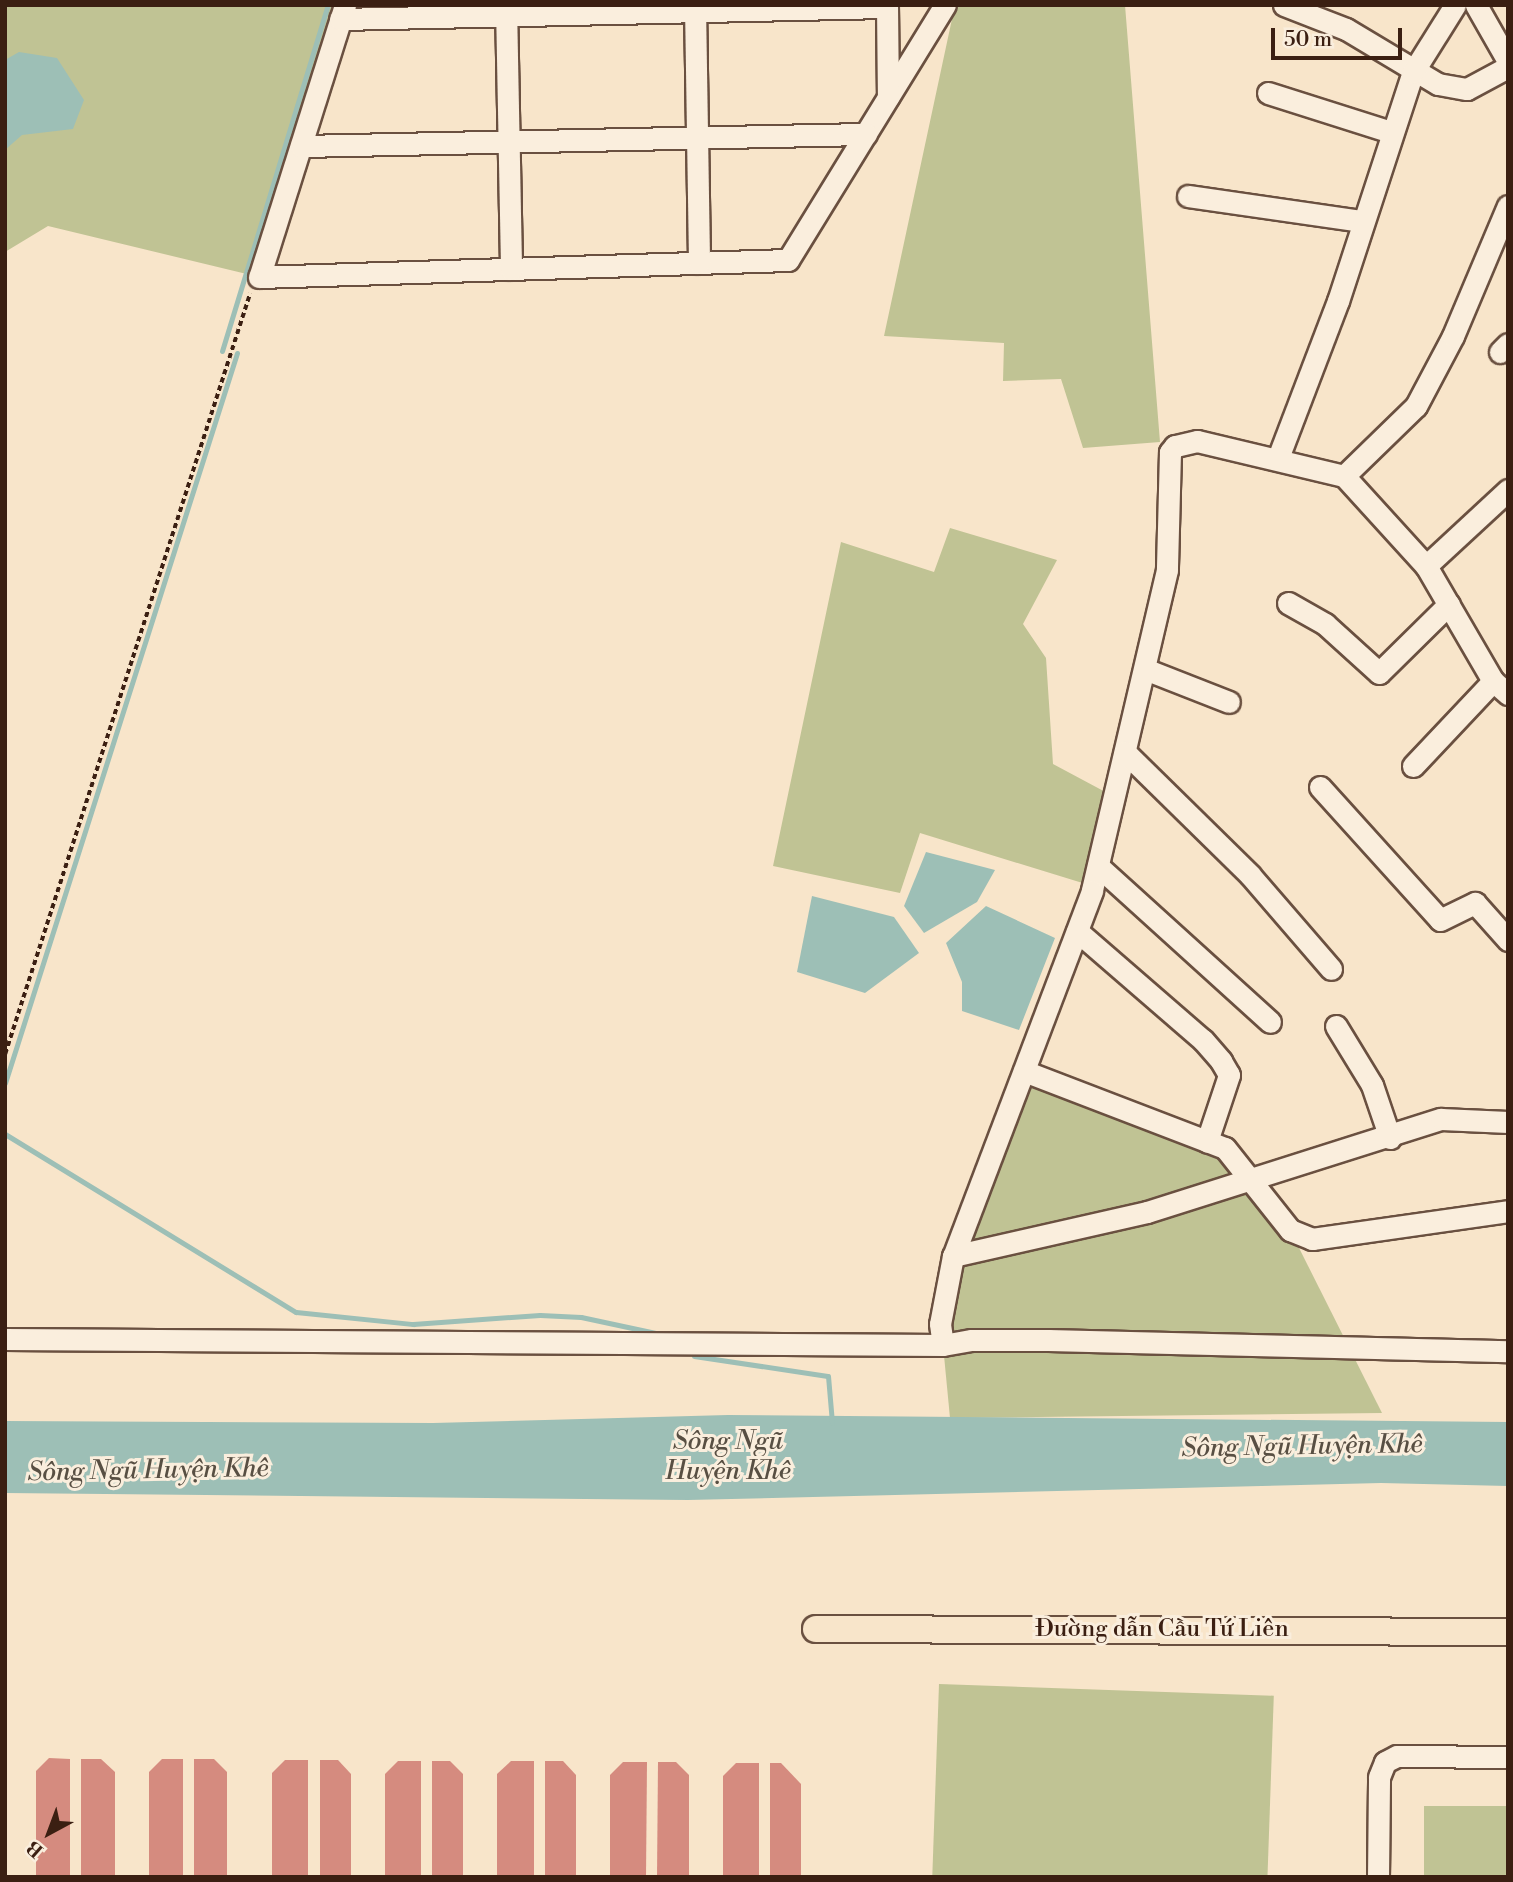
<!DOCTYPE html>
<meta charset="utf-8">
<style>
body{margin:0}
#map{position:relative;width:1513px;height:1882px;overflow:hidden;background:#f8e5ca;font-family:"Libre Bodoni",serif}
div>[style]{position:absolute}
[style*='--x']{left:calc(var(--x)*1px);top:calc(var(--y)*1px);width:calc(var(--w)*1px);rotate:calc(var(--a)*1deg)}
.green>*{inset:0;background:#c0c394;transform-origin:0 0}
.water>*{inset:0;background:#9dbfb6}
.stream>*{height:5px;margin:-2.5px;padding:0 2.5px;transform-origin:2.5px;border-radius:2.5px;background:#9dbfb6}
.building>*{inset:0;background:#d58b7f}
.path>*{height:3.5px;margin-top:-1.75px;transform-origin:0;background:repeating-linear-gradient(90deg,#3b1f12 0 5px,transparent 0 8.5px)}
.roads{filter:drop-shadow(2px 0 #6a5040) drop-shadow(-2px 0 #6a5040) drop-shadow(0 2px #6a5040) drop-shadow(0 -2px #6a5040)}
.minor>*{height:21px;margin:-10.5px;padding:0 10.5px;transform-origin:10.5px;border-radius:10.5px;background:#faeedd}
.major>*{height:26px;margin:-13px;padding:0 13px;transform-origin:13px;border-radius:13px;background:#f8e5ca}
span{translate:-50% -50%;white-space:nowrap;text-align:center;line-height:1.15;-webkit-text-stroke:6px #faeedd;paint-order:stroke}
.street-label{font-size:24px;color:#3b1f12}
.water-label{font-size:26px;color:#584f43;font-style:italic}
.frame{position:absolute;inset:0;border:7px solid #3b1f12;pointer-events:none}
.north{position:absolute;left:14px;top:1798px;width:70px;height:70px;-webkit-text-stroke:5px #faeedd;paint-order:stroke;rotate:221deg;font-size:19px;font-weight:700;line-height:28px;text-align:center;color:#3b1f12}
.north::after{content:'';display:block;margin:auto;width:24px;height:32px;background:#3b1f12;clip-path:polygon(50% 0,100% 100%,50% 72%,0 100%)}
.scale{position:absolute;left:1271px;top:28px;width:131px;height:32px;box-sizing:border-box;border:4px solid #3b1f12;border-top:0;padding-left:9px;font-size:21px;line-height:24px;white-space:nowrap;color:#3b1f12;-webkit-text-stroke:5px #faeedd;paint-order:stroke}
</style>
<div id="map">
<div class="green">
<i style="clip-path:polygon(5px 5px,345px 5px,259px 277px,48px 226px,5px 252px)"></i>
<i style="clip-path:polygon(955px 5px,1125px 5px,1160px 442px,1083px 448px,1061px 379px,1003px 381px,1004px 343px,884px 336px)"></i>
<i style="clip-path:polygon(950px 528px,1057px 560px,1023px 624px,1046px 658px,1053px 764px,1111px 795px,1089px 885px,920px 833px,900px 893px,773px 866px,841px 542px,934px 572px)"></i>
<i style="clip-path:polygon(1024px 1071px,1207px 1141px,1290px 1230px,1382px 1413px,950px 1418px,943px 1345px,953px 1256px)"></i>
<i style="left:939px;top:1684px;width:335px;height:196px;rotate:2deg"></i>
<i style="left:1424px;top:1806px;width:84px;height:71px"></i>
</div>
<div class="water">
<i style="clip-path:polygon(19px 52px,57px 58px,84px 100px,73px 129px,22px 135px,5px 150px,5px 60px)"></i>
<i style="clip-path:polygon(926px 852px,995px 870px,977px 902px,924px 933px,904px 906px)"></i>
<i style="clip-path:polygon(812px 896px,894px 917px,919px 953px,865px 993px,797px 972px)"></i>
<i style="clip-path:polygon(986px 906px,1055px 938px,1019px 1030px,962px 1011px,962px 982px,946px 943px)"></i>
<i style="clip-path:polygon(728px 1415px,1508px 1422px,1508px 1486px,1381px 1483px,688px 1500px,5px 1493px,5px 1421px,433px 1423px)"></i>
</div>
<div class="stream">
<i style="--x:222;--y:351;--w:362;--a:-73"></i>
<i style="--x:5;--y:1083;--w:766;--a:-72.37"></i>
<i style="--x:5;--y:1134;--w:341;--a:31.5"></i>
<i style="--x:296;--y:1312;--w:118;--a:5.9"></i>
<i style="--x:413;--y:1324;--w:127;--a:-4.1"></i>
<i style="--x:540;--y:1315;--w:41;--a:2.8"></i>
<i style="--x:581;--y:1317;--w:81;--a:12.1"></i>
<i style="--x:694;--y:1356;--w:135;--a:8.5"></i>
<i style="--x:828;--y:1376;--w:47;--a:85.1"></i>
</div>
<div class="building">
<i style="clip-path:polygon(49px 1758px,70px 1759px,70px 1877px,36px 1877px,36px 1771px)"></i>
<i style="clip-path:polygon(81px 1759px,101px 1759px,115px 1772px,115px 1877px,81px 1877px)"></i>
<i style="clip-path:polygon(162px 1759px,183px 1759px,183px 1877px,149px 1877px,149px 1772px)"></i>
<i style="clip-path:polygon(194px 1759px,214px 1759px,227px 1772px,227px 1877px,194px 1877px)"></i>
<i style="clip-path:polygon(285px 1760px,308px 1760px,308px 1877px,272px 1877px,272px 1773px)"></i>
<i style="clip-path:polygon(320px 1760px,338px 1760px,351px 1774px,351px 1877px,320px 1877px)"></i>
<i style="clip-path:polygon(398px 1761px,421px 1761px,421px 1877px,385px 1877px,385px 1774px)"></i>
<i style="clip-path:polygon(432px 1761px,450px 1761px,463px 1774px,463px 1877px,432px 1877px)"></i>
<i style="clip-path:polygon(511px 1761px,534px 1761px,534px 1877px,497px 1877px,497px 1774px)"></i>
<i style="clip-path:polygon(545px 1761px,563px 1761px,576px 1775px,576px 1877px,545px 1877px)"></i>
<i style="clip-path:polygon(623px 1762px,647px 1762px,646px 1877px,610px 1877px,610px 1775px)"></i>
<i style="clip-path:polygon(658px 1762px,676px 1762px,689px 1775px,689px 1877px,657px 1877px)"></i>
<i style="clip-path:polygon(736px 1763px,759px 1763px,759px 1877px,723px 1877px,723px 1776px)"></i>
<i style="clip-path:polygon(770px 1763px,781px 1763px,801px 1784px,801px 1877px,770px 1877px)"></i>
</div>
<div class="path">
<i style="--x:5;--y:1054;--w:799;--a:-72.15"></i>
</div>
<div class="roads">
<div class="minor">
<i style="--x:345;--y:5;--w:285;--a:107.5"></i>
<i style="--x:259;--y:277;--w:529;--a:-1.84"></i>
<i style="--x:788;--y:260;--w:299;--a:-58.4"></i>
<i style="--x:506;--y:5;--w:264;--a:88.9"></i>
<i style="--x:695;--y:5;--w:258;--a:89.1"></i>
<i style="--x:887;--y:5;--w:92;--a:89.4"></i>
<i style="--x:1284;--y:5;--w:66;--a:21.2"></i>
<i style="--x:1346;--y:29;--w:107;--a:30.9"></i>
<i style="--x:1438;--y:84;--w:29;--a:10"></i>
<i style="--x:1467;--y:89;--w:47;--a:-28.2"></i>
<i style="--x:1476;--y:5;--w:64;--a:60.3"></i>
<i style="--x:340;--y:19;--w:547;--a:-1.26"></i>
<i style="--x:1268;--y:93;--w:129;--a:17.6"></i>
<i style="--x:301;--y:146;--w:565;--a:-1.22"></i>
<i style="--x:1188;--y:196;--w:176;--a:8.2"></i>
<i style="--x:1500;--y:352;--w:11;--a:-45"></i>
<i style="--x:1278;--y:458;--w:168;--a:-69.1"></i>
<i style="--x:1338;--y:301;--w:241;--a:-71.9"></i>
<i style="--x:1413;--y:72;--w:79;--a:-57.9"></i>
<i style="--x:1344;--y:476;--w:100;--a:-44.2"></i>
<i style="--x:1416;--y:406;--w:79;--a:-62.1"></i>
<i style="--x:1453;--y:336;--w:141;--a:-67.1"></i>
<i style="--x:1426;--y:566;--w:112;--a:-42.8"></i>
<i style="--x:1288;--y:603;--w:43;--a:29.6"></i>
<i style="--x:1325;--y:624;--w:73;--a:42.2"></i>
<i style="--x:1379;--y:673;--w:98;--a:-44.6"></i>
<i style="--x:1145;--y:669;--w:90;--a:21.4"></i>
<i style="--x:1508;--y:694;--w:20;--a:-139"></i>
<i style="--x:1493;--y:681;--w:133;--a:-120.2"></i>
<i style="--x:1426;--y:566;--w:122;--a:-132.3"></i>
<i style="--x:1344;--y:476;--w:151;--a:-166.6"></i>
<i style="--x:1197;--y:441;--w:23;--a:167"></i>
<i style="--x:1175;--y:446;--w:8;--a:130"></i>
<i style="--x:1170;--y:452;--w:118;--a:91.5"></i>
<i style="--x:1167;--y:570;--w:330;--a:103.2"></i>
<i style="--x:1092;--y:891;--w:391;--a:110.8"></i>
<i style="--x:953;--y:1256;--w:69;--a:100.8"></i>
<i style="--x:940;--y:1324;--w:21;--a:82"></i>
<i style="--x:943;--y:1345;--w:29;--a:-10"></i>
<i style="--x:972;--y:1340;--w:76;--a:0"></i>
<i style="--x:1048;--y:1340;--w:460;--a:1.4"></i>
<i style="--x:1125;--y:752;--w:175;--a:44.5"></i>
<i style="--x:1250;--y:875;--w:124;--a:49.2"></i>
<i style="--x:1413;--y:766;--w:117;--a:-46.7"></i>
<i style="--x:1320;--y:787;--w:179;--a:47.9"></i>
<i style="--x:1440;--y:920;--w:39;--a:-26"></i>
<i style="--x:1475;--y:903;--w:50;--a:48.3"></i>
<i style="--x:1098;--y:866;--w:232;--a:42.2"></i>
<i style="--x:1077;--y:931;--w:167;--a:40.9"></i>
<i style="--x:1203;--y:1040;--w:28;--a:49"></i>
<i style="--x:1221;--y:1061;--w:16;--a:60"></i>
<i style="--x:1229;--y:1075;--w:70;--a:108.4"></i>
<i style="--x:1336;--y:1026;--w:69;--a:58.6"></i>
<i style="--x:1372;--y:1085;--w:56;--a:71.2"></i>
<i style="--x:1024;--y:1071;--w:215;--a:21"></i>
<i style="--x:1225;--y:1148;--w:105;--a:51.6"></i>
<i style="--x:1290;--y:1230;--w:24;--a:22"></i>
<i style="--x:1312;--y:1239;--w:198;--a:-8.1"></i>
<i style="--x:953;--y:1256;--w:199;--a:-12.8"></i>
<i style="--x:1147;--y:1212;--w:308;--a:-17.6"></i>
<i style="--x:1441;--y:1119;--w:67;--a:2.6"></i>
<i style="--x:5;--y:1339;--w:938;--a:0.37"></i>
<i style="--x:1378;--y:1877;--w:100;--a:-89.4"></i>
<i style="--x:1379;--y:1777;--w:16;--a:-68"></i>
<i style="--x:1385;--y:1762;--w:13;--a:-27"></i>
<i style="--x:1397;--y:1756;--w:111;--a:0.5"></i>
</div>
<div class="major">
<i style="--x:816;--y:1629;--w:692;--a:0.25"></i>
</div>
</div>
<div class="street-label">
<span style="left:1162px;top:1630px">Đường dẫn Cầu Tứ Liên</span>
</div>
<div class="water-label">
<span style="left:728px;top:1457px">Sông Ngũ<br>Huyện Khê</span>
<span style="left:1302px;top:1447px;rotate:-1deg">Sông Ngũ Huyện Khê</span>
<span style="left:148px;top:1471px;rotate:-1deg">Sông Ngũ Huyện Khê</span>
</div>
<div class="frame"></div>
<div class="north">B</div>
<div class="scale">50 m</div>
</div>
